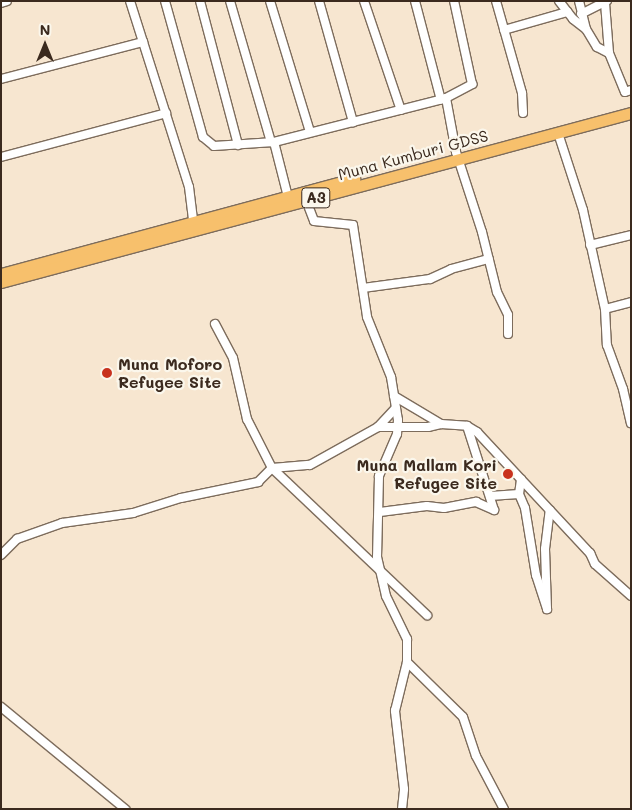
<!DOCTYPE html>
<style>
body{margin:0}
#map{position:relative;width:632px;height:810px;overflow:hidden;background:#f7e6d0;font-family:Mali,sans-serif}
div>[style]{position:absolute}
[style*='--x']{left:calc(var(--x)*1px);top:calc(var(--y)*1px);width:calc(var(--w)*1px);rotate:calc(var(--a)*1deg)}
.roads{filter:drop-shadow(1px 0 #7d6c5c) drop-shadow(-1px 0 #7d6c5c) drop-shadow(0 1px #7d6c5c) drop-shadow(0 -1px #7d6c5c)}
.minor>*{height:8px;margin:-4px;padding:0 4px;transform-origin:4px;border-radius:4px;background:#fff}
.highway>*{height:11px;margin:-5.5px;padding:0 5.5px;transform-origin:5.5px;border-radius:5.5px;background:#f7c06c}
.dots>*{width:14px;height:14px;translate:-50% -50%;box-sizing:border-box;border:2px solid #fbf7ec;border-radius:50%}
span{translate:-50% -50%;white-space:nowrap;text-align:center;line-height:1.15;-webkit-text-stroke:4.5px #fbf7ec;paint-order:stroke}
.shield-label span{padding:1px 4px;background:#fbf7ec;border:1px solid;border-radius:4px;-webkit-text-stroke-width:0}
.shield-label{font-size:15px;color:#3b2a1e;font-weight:700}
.street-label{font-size:16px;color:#3b2a1e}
.poi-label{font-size:16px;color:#3b2a1e;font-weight:700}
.left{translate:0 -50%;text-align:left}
.right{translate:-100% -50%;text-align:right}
.frame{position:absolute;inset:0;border:2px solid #3b2a1e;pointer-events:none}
.north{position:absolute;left:20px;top:20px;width:50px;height:50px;-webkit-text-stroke:4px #fbf7ec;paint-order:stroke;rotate:0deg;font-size:14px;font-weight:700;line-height:20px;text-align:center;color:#3b2a1e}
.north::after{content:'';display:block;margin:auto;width:18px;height:22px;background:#3b2a1e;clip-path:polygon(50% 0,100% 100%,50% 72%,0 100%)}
</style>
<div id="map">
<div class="roads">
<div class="minor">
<i style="--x:130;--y:1;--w:195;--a:72.4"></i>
<i style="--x:189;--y:187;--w:34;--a:83"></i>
<i style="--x:165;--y:1;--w:141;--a:74.4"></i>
<i style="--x:203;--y:137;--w:14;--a:39"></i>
<i style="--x:214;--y:146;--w:60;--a:-3.8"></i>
<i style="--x:274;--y:142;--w:178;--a:-14.3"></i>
<i style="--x:446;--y:98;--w:30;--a:-28"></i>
<i style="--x:472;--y:84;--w:85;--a:-102.2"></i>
<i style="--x:200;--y:1;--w:149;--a:75.2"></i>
<i style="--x:230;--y:1;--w:147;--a:73.8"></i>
<i style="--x:270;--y:1;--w:137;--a:73"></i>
<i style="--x:319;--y:1;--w:126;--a:74.3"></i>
<i style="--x:364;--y:1;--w:115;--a:71.3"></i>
<i style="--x:415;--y:1;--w:102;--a:75.3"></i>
<i style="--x:496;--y:1;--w:96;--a:74.2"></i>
<i style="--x:522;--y:93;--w:20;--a:87"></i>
<i style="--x:559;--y:1;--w:23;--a:52"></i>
<i style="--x:573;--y:19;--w:16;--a:38"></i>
<i style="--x:579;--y:1;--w:29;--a:76"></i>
<i style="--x:586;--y:29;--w:21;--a:59"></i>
<i style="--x:597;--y:47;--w:13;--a:27"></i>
<i style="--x:609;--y:53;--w:42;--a:67.7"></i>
<i style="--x:625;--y:92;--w:6;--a:-18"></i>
<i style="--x:1;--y:3;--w:6;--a:-18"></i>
<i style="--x:605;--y:3;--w:50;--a:85.4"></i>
<i style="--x:581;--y:14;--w:29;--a:-27"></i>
<i style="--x:504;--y:30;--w:66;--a:-15.9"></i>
<i style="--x:1;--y:79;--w:147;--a:-14.6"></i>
<i style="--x:446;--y:98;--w:55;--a:79.5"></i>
<i style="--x:456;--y:152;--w:84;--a:72"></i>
<i style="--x:482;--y:232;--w:62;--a:76"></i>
<i style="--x:497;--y:292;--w:25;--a:64"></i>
<i style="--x:508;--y:315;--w:19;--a:90"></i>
<i style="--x:558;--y:133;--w:81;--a:72"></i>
<i style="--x:583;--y:210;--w:101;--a:77.5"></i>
<i style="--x:605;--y:309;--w:36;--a:87"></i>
<i style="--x:607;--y:345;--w:47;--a:70"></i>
<i style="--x:623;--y:389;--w:35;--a:77"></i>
<i style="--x:274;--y:142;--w:57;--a:75.7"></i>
<i style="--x:1;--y:157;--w:171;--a:-14.9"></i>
<i style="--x:306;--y:200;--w:22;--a:69"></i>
<i style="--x:314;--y:221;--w:39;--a:6"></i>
<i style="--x:353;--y:225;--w:93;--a:81.3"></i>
<i style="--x:367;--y:317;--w:65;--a:68.2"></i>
<i style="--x:391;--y:377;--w:44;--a:80.8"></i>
<i style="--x:398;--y:420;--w:14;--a:94"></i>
<i style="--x:397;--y:434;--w:46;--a:113.2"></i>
<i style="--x:379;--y:476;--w:81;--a:91.4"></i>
<i style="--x:377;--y:557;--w:40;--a:77"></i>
<i style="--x:386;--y:596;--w:48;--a:64"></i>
<i style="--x:407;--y:639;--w:23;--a:90"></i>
<i style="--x:407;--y:662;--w:78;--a:44.5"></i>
<i style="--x:463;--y:717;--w:41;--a:71.6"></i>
<i style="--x:476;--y:756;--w:60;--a:62.2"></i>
<i style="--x:590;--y:245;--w:42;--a:-13.7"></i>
<i style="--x:363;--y:288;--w:68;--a:-7.7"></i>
<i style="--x:430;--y:279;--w:23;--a:-25"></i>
<i style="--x:451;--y:269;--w:39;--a:-15"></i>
<i style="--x:605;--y:309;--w:27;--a:-15"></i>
<i style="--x:215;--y:324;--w:38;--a:62"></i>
<i style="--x:233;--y:358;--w:63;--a:77.1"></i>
<i style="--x:247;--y:419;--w:55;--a:63"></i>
<i style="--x:272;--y:468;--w:38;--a:-5"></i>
<i style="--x:310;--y:465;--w:78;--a:-29.2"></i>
<i style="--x:378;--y:427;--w:26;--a:-47"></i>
<i style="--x:394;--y:396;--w:55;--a:30.8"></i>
<i style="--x:441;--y:424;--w:26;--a:4"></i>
<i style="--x:467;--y:426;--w:12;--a:31"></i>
<i style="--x:477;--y:432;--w:166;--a:47"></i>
<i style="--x:590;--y:553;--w:12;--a:66"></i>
<i style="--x:595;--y:564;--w:48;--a:41.6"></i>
<i style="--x:378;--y:427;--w:50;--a:0"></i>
<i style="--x:428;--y:427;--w:13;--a:-13"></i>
<i style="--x:519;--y:494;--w:15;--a:67"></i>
<i style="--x:525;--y:508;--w:68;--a:80.7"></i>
<i style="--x:536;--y:575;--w:36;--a:72"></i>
<i style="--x:547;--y:609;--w:60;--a:-91.9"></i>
<i style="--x:545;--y:549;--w:39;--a:-83"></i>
<i style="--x:490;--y:496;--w:29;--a:-4"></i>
<i style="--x:519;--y:494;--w:15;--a:-82"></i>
<i style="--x:380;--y:512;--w:47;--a:-7.3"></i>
<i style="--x:427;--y:506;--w:17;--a:7"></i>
<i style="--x:444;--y:508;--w:33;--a:-11"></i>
<i style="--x:476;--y:502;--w:20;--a:24"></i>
<i style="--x:494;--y:510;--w:88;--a:-107.8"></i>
<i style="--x:1;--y:555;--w:23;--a:-45"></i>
<i style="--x:17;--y:539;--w:48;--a:-19.6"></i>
<i style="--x:62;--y:523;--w:72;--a:-8"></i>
<i style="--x:133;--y:513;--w:50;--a:-17.4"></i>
<i style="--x:181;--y:498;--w:79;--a:-11.7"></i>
<i style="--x:258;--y:482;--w:20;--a:-45"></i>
<i style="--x:272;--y:468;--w:214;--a:43.5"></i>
<i style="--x:1;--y:707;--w:161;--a:39.4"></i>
<i style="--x:402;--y:809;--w:20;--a:-84"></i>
<i style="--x:404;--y:789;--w:79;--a:-96.6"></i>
<i style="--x:395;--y:711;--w:50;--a:-76.2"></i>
</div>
<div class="highway">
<i style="--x:1;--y:274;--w:366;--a:-15.1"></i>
<i style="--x:1;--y:282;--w:652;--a:-15.02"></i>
</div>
</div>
<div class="dots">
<i style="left:107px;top:373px;background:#c8321e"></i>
<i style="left:508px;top:474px;background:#c8321e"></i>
</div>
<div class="shield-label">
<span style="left:316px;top:198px">A3</span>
</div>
<div class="street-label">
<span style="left:413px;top:155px;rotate:-15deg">Muna Kumburi GDSS</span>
</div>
<div class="poi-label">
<span class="left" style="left:118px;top:373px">Muna Moforo<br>Refugee Site</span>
<span class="right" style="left:497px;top:474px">Muna Mallam Kori<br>Refugee Site</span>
</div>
<div class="frame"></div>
<div class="north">N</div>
</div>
